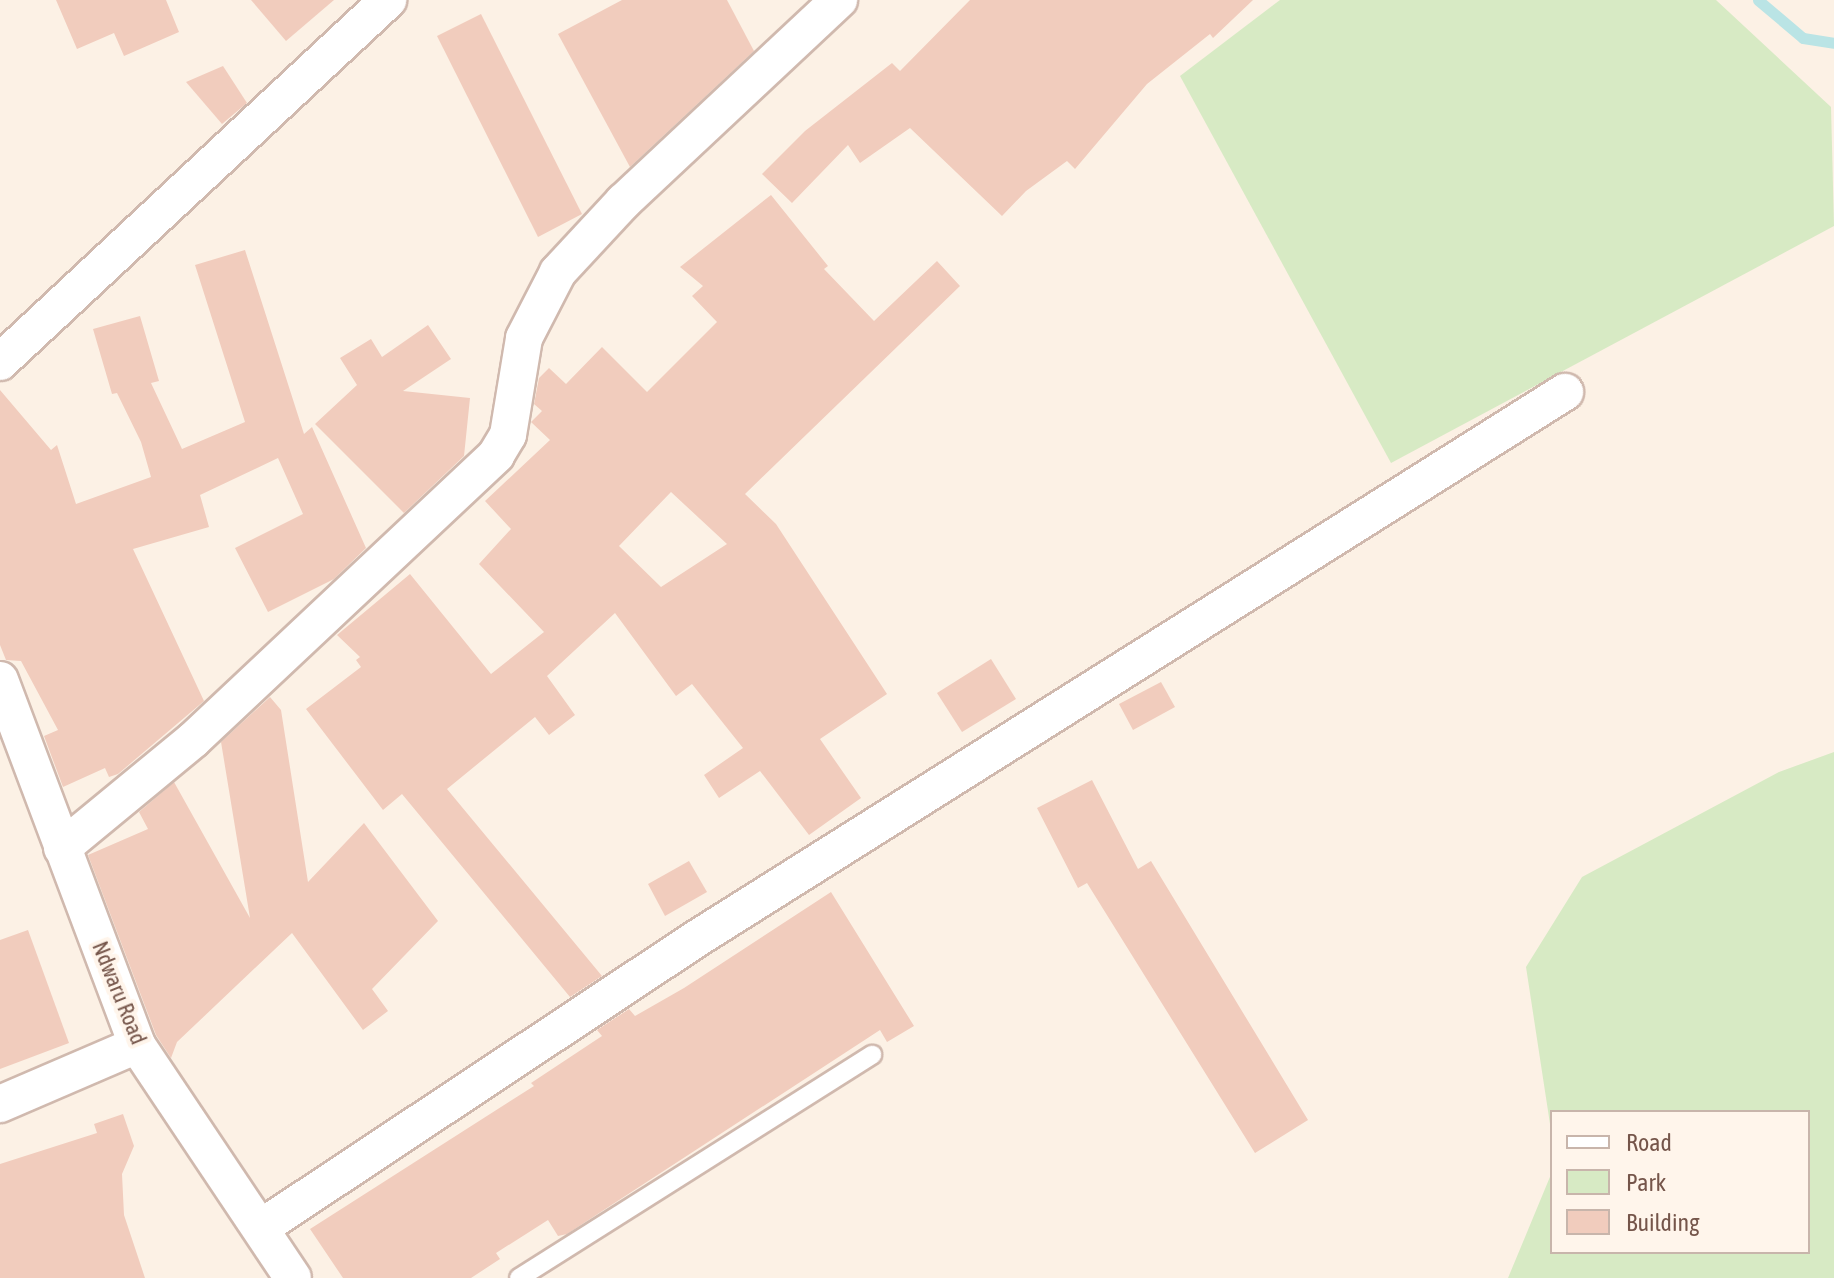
<!DOCTYPE html>
<style>
body{margin:0}
#map{position:relative;width:1834px;height:1278px;overflow:hidden;background:#fcf1e5;font-family:"Asap Condensed",sans-serif}
div>[style]{position:absolute}
.green>*{inset:0;background:#d7eac4}
.stream>*{height:11px;margin:-5.5px;padding:0 5.5px;transform-origin:5.5px;border-radius:5.5px;background:#bae4e5}
.building>*{inset:0;background:#f1ccbd}
.roads{filter:drop-shadow(2px 0 #d0b9ae) drop-shadow(-2px 0 #d0b9ae) drop-shadow(0 2px #d0b9ae) drop-shadow(0 -2px #d0b9ae)}
.lane>*{height:18px;margin:-9px;padding:0 9px;transform-origin:9px;border-radius:9px;background:#fff}
.street>*{height:36px;margin:-18px;padding:0 18px;transform-origin:18px;border-radius:18px;background:#fff}
span{translate:-50% -50%;white-space:nowrap;text-align:center;line-height:1.15;-webkit-text-stroke:8px #fff5eb;paint-order:stroke}
.street-label{font-size:22px;color:#75554a}
.legend{position:absolute;left:1550px;top:1110px;width:260px;height:144px;box-sizing:border-box;background:#fff5eb;border:2px solid #c8b5ab;margin:0;padding:10px 14px;list-style:none;font-size:24px;color:#75554a}
.legend li{display:flex;align-items:center;gap:16px;height:40px}
.legend b{width:40px;border:2px solid #c8b5ab}
</style>
<div id="map">
<div class="green">
<div style="clip-path:polygon(1280px 0,1716px 0,1831px 107px,1834px 226px,1391px 463px,1180px 76px)"></div>
<div style="clip-path:polygon(1834px 752px,1834px 1278px,1508px 1278px,1552px 1172px,1552px 1252px,1808px 1252px,1808px 1112px,1552px 1112px,1552px 1137px,1526px 967px,1582px 877px,1779px 772px)"></div>
</div>
<div class="stream">
<div style="left:1758px;top:0;width:59px;rotate:40.2deg"></div>
<div style="left:1803px;top:38px;width:31px;rotate:9deg"></div>
</div>
<div class="building">
<div style="clip-path:polygon(56px 0,166px 0,179px 32px,124px 56px,114px 33px,77px 49px)"></div>
<div style="clip-path:polygon(251px 0,334px 0,286px 41px)"></div>
<div style="clip-path:polygon(622px 0,727px 0,754px 51px,630px 167px,558px 34px)"></div>
<div style="clip-path:polygon(970px 0,1253px 0,1213px 38px,1210px 34px,1147px 84px,1075px 169px,1067px 161px,1026px 191px,1002px 216px,910px 128px,860px 163px,848px 145px,792px 203px,762px 174px,805px 131px,892px 63px,900px 71px)"></div>
<div style="clip-path:polygon(481px 14px,582px 214px,538px 237px,437px 36px)"></div>
<div style="clip-path:polygon(223px 66px,247px 103px,222px 124px,186px 82px)"></div>
<div style="clip-path:polygon(evenodd,771px 195px,828px 266px,824px 269px,874px 321px,937px 261px,960px 286px,745px 494px,776px 524px,887px 694px,820px 739px,861px 798px,809px 835px,760px 771px,719px 798px,704px 775px,743px 748px,692px 684px,676px 696px,615px 613px,547px 676px,575px 715px,549px 735px,535px 717px,447px 789px,602px 976px,570px 997px,402px 794px,383px 810px,306px 709px,361px 667px,356px 660px,360px 657px,337px 635px,410px 574px,491px 674px,544px 632px,479px 564px,511px 529px,485px 501px,550px 440px,531px 422px,542px 411px,534px 404px,539px 378px,549px 368px,566px 384px,602px 347px,647px 392px,717px 322px,692px 296px,703px 286px,680px 267px,771px 195px,671px 492px,727px 544px,661px 587px,619px 546px,671px 492px)"></div>
<div style="clip-path:polygon(245px 250px,304px 434px,312px 427px,366px 548px,334px 579px,268px 612px,235px 548px,303px 514px,278px 458px,200px 495px,209px 527px,133px 549px,204px 701px,118px 774px,109px 777px,105px 768px,63px 787px,44px 736px,58px 730px,21px 661px,6px 660px,0 645px,0 390px,51px 450px,57px 445px,76px 504px,151px 477px,141px 442px,117px 393px,112px 394px,93px 329px,140px 316px,159px 381px,151px 383px,182px 449px,245px 422px,195px 265px)"></div>
<div style="clip-path:polygon(428px 325px,451px 359px,403px 391px,470px 398px,464px 456px,404px 513px,315px 424px,357px 385px,340px 358px,371px 339px,382px 357px)"></div>
<div style="clip-path:polygon(991px 659px,1016px 699px,962px 732px,937px 693px)"></div>
<div style="clip-path:polygon(1161px 682px,1175px 707px,1133px 730px,1119px 704px)"></div>
<div style="clip-path:polygon(270px 697px,281px 710px,308px 882px,364px 823px,438px 921px,372px 989px,388px 1011px,363px 1030px,292px 933px,177px 1042px,171px 1058px,156px 1035px,88px 855px,148px 829px,139px 812px,174px 782px,250px 918px,221px 742px)"></div>
<div style="clip-path:polygon(1092px 780px,1138px 869px,1151px 861px,1308px 1120px,1255px 1153px,1087px 883px,1078px 888px,1037px 808px)"></div>
<div style="clip-path:polygon(689px 861px,707px 892px,665px 916px,648px 884px)"></div>
<div style="clip-path:polygon(831px 892px,914px 1026px,887px 1042px,880px 1030px,567px 1234px,558px 1236px,548px 1220px,496px 1253px,500px 1259px,471px 1278px,343px 1278px,310px 1229px,534px 1086px,531px 1083px,602px 1036px,597px 1030px,629px 1009px,635px 1016px,684px 988px)"></div>
<div style="clip-path:polygon(28px 930px,69px 1043px,0 1069px,0 940px)"></div>
<div style="clip-path:polygon(123px 1114px,134px 1146px,122px 1174px,124px 1215px,145px 1278px,0 1278px,0 1164px,97px 1133px,94px 1124px)"></div>
</div>
<div class="roads">
<div class="lane">
<div style="left:519px;top:1278px;width:418px;rotate:-32.3deg"></div>
</div>
<div class="street">
<div style="left:0;top:362px;width:531px;rotate:-43.01deg"></div>
<div style="left:0;top:680px;width:390px;rotate:69.4deg"></div>
<div style="left:137px;top:1045px;width:280px;rotate:56.2deg"></div>
<div style="left:62px;top:848px;width:170px;rotate:-39.5deg"></div>
<div style="left:193px;top:740px;width:416px;rotate:-43.2deg"></div>
<div style="left:496px;top:455px;width:23px;rotate:-59deg"></div>
<div style="left:508px;top:435px;width:98px;rotate:-80.6deg"></div>
<div style="left:524px;top:338px;width:74px;rotate:-62.7deg"></div>
<div style="left:558px;top:272px;width:96px;rotate:-47.1deg"></div>
<div style="left:623px;top:202px;width:296px;rotate:-43.1deg"></div>
<div style="left:0;top:1104px;width:149px;rotate:-23.3deg"></div>
<div style="left:262px;top:1227px;width:521px;rotate:-33.57deg"></div>
<div style="left:696px;top:939px;width:1027px;rotate:-32.19deg"></div>
</div>
</div>
<div class="street-label">
<span style="left:119px;top:993px;rotate:68deg">Ndwaru Road</span>
</div>
<ul class="legend">
<li><b style="height:10px;background:#fff"></b>Road</li>
<li><b style="height:22px;background:#d7eac4"></b>Park</li>
<li><b style="height:22px;background:#f1ccbd"></b>Building</li>
</ul>
</div>
